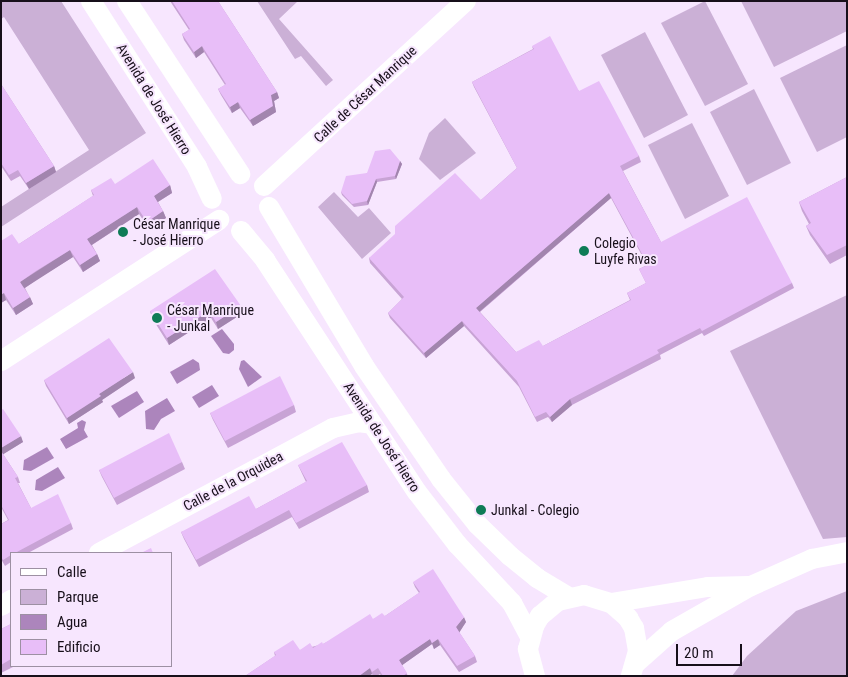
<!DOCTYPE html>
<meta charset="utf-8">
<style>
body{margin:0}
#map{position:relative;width:848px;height:677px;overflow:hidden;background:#f7e6fe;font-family:"Roboto Condensed",sans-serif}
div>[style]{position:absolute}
.green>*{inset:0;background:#cbb0d6}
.water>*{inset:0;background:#ac85bc}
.minor>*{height:20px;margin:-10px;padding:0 10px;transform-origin:10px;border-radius:10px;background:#fff}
.wall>*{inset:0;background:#c8a3d5}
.shaded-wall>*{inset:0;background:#a285ae}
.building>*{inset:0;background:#e8bef8}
.dots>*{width:14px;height:14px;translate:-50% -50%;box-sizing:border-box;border:2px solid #f7e6fe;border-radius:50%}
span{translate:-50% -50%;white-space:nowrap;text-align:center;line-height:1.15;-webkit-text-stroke:4px #f7e6fe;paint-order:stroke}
.street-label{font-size:14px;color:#170f1a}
.poi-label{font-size:14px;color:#170f1a}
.left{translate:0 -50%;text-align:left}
.frame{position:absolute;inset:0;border:2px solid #170f1a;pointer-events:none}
.legend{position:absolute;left:10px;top:552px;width:162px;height:115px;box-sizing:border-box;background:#f7e6fe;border:1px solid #9d90a3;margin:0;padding:6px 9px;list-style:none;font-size:15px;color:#170f1a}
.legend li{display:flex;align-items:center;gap:10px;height:25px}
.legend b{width:25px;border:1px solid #9d90a3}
.scale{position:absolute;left:676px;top:644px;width:66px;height:22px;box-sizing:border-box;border:2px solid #170f1a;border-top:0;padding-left:6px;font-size:15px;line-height:18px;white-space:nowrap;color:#170f1a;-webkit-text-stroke:4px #f7e6fe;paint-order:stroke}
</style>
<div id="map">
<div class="green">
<div style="clip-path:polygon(1px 1px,61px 1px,146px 133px,1px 227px,1px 207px,89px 150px,4px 17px,1px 19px)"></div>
<div style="clip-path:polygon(257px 1px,298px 1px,279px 19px,333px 80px,326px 86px,301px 56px,295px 59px)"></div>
<div style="clip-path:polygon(705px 1px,748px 84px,705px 106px,661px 23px)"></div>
<div style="clip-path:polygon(741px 1px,847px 1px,847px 31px,774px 67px)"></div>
<div style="clip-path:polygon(645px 32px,688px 115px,644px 138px,601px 55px)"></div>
<div style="clip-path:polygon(847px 45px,847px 137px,817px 152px,780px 78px)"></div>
<div style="clip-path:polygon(754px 89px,791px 163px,747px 185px,710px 112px)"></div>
<div style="clip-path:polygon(445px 118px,476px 153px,440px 180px,419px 159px,429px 133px)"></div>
<div style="clip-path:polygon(692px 123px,729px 196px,685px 219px,648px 145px)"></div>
<div style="clip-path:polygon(334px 192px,358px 217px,369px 208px,391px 233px,362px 259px,318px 207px)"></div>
<div style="clip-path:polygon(847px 295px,847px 537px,823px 539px,730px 351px)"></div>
<div style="clip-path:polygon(847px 591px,847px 676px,732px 676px,747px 656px,796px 611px)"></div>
</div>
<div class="water">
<div style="clip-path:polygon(222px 329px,234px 344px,234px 350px,229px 354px,223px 353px,211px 336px)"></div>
<div style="clip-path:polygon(193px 359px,199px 363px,200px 370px,177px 384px,170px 372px)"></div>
<div style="clip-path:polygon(244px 360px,262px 377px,248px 387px,239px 369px,241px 361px)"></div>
<div style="clip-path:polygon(212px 385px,219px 396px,199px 408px,192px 397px)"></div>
<div style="clip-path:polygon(137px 391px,144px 402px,119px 418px,111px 406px)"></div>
<div style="clip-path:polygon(167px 398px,175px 411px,161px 419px,154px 430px,146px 429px,145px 411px)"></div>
<div style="clip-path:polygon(82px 420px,86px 422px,84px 430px,88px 437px,66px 449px,60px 439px,78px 428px,77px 423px)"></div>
<div style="clip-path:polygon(47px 447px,54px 458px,31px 471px,23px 470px,24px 460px)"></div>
<div style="clip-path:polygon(58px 467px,65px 478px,42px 491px,35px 490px,36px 480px)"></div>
</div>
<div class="minor">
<div style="left:91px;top:1px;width:197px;rotate:57.4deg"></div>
<div style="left:197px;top:167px;width:35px;rotate:65deg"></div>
<div style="left:127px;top:1px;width:207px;rotate:56.8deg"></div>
<div style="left:264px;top:186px;width:274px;rotate:-42.5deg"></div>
<div style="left:269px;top:207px;width:185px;rotate:59.1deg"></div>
<div style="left:364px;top:366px;width:137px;rotate:55.7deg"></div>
<div style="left:441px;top:479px;width:58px;rotate:51.3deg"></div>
<div style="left:477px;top:524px;width:46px;rotate:44.1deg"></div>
<div style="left:510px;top:556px;width:35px;rotate:39deg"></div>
<div style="left:537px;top:578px;width:37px;rotate:31deg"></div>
<div style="left:241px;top:231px;width:38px;rotate:50deg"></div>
<div style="left:265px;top:260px;width:277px;rotate:56.8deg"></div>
<div style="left:417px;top:492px;width:66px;rotate:52.4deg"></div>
<div style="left:457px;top:544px;width:81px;rotate:47deg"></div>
<div style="left:512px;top:603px;width:38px;rotate:62deg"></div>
<div style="left:1px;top:361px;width:260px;rotate:-32.9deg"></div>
<div style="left:99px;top:553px;width:265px;rotate:-28.1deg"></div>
<div style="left:333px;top:428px;width:26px;rotate:-13deg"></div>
<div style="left:358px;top:422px;width:14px;rotate:8deg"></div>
<div style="left:611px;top:603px;width:98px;rotate:-9.4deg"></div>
<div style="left:708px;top:587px;width:41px;rotate:-1.4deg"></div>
<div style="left:1px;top:606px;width:12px;rotate:-31deg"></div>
<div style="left:636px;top:663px;width:48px;rotate:-41.6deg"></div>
<div style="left:672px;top:631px;width:91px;rotate:-29.7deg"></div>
<div style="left:751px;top:586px;width:67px;rotate:-23.9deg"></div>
<div style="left:812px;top:559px;width:36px;rotate:-11deg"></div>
<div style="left:535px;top:676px;width:28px;rotate:-105deg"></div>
<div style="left:528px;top:649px;width:24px;rotate:-75deg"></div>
<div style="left:534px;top:626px;width:12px;rotate:-59deg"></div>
<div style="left:540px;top:616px;width:23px;rotate:-40deg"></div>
<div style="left:558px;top:601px;width:27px;rotate:-13deg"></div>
<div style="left:584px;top:595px;width:28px;rotate:17deg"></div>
<div style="left:611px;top:603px;width:23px;rotate:41deg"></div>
<div style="left:628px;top:618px;width:12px;rotate:59deg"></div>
<div style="left:634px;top:628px;width:23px;rotate:80deg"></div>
<div style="left:638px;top:651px;width:26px;rotate:106deg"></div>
</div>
<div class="wall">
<div style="clip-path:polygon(170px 1px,218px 1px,277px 92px,279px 98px,274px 101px,276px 112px,253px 126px,240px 108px,232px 113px,221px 95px,218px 89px,225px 85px,204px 52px,196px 58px,184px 40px,182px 34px,189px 30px)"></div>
<div style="clip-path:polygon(evenodd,532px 46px,579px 91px,639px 156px,641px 162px,623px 171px,661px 242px,792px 283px,794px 288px,704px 336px,702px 333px,660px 355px,661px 359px,572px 405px,552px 422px,548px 417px,537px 422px,519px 387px,464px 326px,426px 358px,390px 318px,388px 313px,402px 299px,370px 263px,369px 258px,481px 200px,517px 168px,474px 87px,472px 82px,533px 49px,532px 46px,611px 198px,647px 265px,639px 269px,646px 283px,627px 293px,630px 300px,543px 346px,516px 352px,480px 312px,611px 198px)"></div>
<div style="clip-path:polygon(1px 84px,54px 166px,56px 172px,29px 189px,20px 176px,11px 181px,1px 166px)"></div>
<div style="clip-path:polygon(400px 161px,402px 164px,396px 179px,377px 182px,368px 205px,354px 207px,342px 195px,341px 192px,367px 173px)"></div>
<div style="clip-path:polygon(847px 177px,847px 255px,830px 264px,810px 235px,806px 226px,809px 224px,802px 211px,799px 202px)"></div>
<div style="clip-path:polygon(115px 184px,170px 185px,172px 193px,158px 202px,163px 211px,166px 218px,149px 229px,139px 214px,92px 245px,97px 254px,100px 261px,83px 272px,73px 257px,39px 278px,25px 288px,33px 304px,16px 315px,6px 300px,1px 303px,19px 244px,93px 196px,91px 190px)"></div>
<div style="clip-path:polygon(150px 311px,243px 313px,218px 329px,211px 318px,169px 345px,152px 318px)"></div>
<div style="clip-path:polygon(135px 378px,102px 400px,103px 402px,69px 424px,46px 386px,44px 380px)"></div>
<div style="clip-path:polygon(294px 405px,296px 412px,228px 448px,213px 420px,210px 413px)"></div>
<div style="clip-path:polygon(1px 410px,23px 442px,3px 454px,18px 477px,20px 483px,18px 483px,31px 508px,71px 523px,73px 529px,28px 553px,11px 553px,11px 562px,5px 566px,1px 559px,1px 524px,8px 520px,1px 507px)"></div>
<div style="clip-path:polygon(182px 462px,185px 469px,117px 505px,102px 477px,99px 470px)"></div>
<div style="clip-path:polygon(298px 465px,367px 485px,369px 492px,299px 529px,292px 517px,199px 567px,184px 539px,181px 532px,256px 509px,306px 482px)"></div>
<div style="clip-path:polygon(413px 582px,466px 622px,459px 632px,475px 656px,477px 662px,459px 672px,440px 645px,434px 649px,432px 644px,402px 665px,408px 676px,381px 676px,380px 674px,377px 676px,373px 676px,372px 674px,369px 676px,245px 676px,275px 656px,274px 652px,300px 650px,323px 644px,373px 619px,385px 616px,419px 593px,415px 587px)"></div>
<div style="clip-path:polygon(11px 624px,11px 666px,15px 666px,1px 673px,1px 629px)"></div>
</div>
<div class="shaded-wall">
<div style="clip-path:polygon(202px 46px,204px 52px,196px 58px,194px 52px)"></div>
<div style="clip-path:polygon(277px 92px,279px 98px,274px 101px,276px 112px,253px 126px,250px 120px,271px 95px)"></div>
<div style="clip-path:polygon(238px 102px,240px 108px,232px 113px,230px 107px)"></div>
<div style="clip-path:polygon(400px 161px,402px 164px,396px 179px,395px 176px)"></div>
<div style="clip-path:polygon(54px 166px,56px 172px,29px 189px,26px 183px)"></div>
<div style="clip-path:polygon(376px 179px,377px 182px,368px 205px,367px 201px)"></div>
<div style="clip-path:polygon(170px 185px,172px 193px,156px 203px,154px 196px)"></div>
<div style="clip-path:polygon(609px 193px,611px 198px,478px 313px,476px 308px)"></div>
<div style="clip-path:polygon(137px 207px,139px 214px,90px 246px,87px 239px)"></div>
<div style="clip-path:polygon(163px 211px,166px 218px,149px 229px,147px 222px)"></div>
<div style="clip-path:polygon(70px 250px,73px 257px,23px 289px,20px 282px)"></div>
<div style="clip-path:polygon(97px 254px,100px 261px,83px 272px,80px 265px)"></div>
<div style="clip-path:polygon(4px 293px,6px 300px,1px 303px,1px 294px)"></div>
<div style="clip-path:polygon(30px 297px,33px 304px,16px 315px,13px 308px)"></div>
<div style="clip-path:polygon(241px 306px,243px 313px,218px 329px,216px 322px)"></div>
<div style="clip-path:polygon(209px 311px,211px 318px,169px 345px,167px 338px)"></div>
<div style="clip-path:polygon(462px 321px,464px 326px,426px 358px,424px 353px)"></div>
<div style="clip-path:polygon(133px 372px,135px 378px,102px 400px,103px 402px,69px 424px,67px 418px,99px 394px)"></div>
<div style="clip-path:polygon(570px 399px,572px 405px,552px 422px,550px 417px)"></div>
<div style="clip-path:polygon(21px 436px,23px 442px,2px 455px,1px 448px)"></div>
<div style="clip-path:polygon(464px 617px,466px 622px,459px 633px,456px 627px)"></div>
<div style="clip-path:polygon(430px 639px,432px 644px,401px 666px,399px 660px)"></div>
<div style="clip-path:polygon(438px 639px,440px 645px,434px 649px,432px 643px)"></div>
<div style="clip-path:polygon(370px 668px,372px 674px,369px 676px,359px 676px)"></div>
</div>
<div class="building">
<div style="clip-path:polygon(172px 1px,218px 1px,277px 92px,271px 95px,273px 106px,250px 120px,238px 102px,230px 107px,218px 89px,226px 84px,202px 46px,194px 52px,182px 34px,190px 29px)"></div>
<div style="clip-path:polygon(evenodd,550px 36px,579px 91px,599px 81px,610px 101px,639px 156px,620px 166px,661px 242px,747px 197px,792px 283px,702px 331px,700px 328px,657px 350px,659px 353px,570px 399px,550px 417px,546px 412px,535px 417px,517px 381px,462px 321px,424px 353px,388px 313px,404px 297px,369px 258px,395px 234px,395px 226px,455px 173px,481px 200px,517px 168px,472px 82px,534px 49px,532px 46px,550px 36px,609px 193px,648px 265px,639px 269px,646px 283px,627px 293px,631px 300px,543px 346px,539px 340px,516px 352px,476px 308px,609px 193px)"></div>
<div style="clip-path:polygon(1px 84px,54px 166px,26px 183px,18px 170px,9px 175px,1px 163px)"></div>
<div style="clip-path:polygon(390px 149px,400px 161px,395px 176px,376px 179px,367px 201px,352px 204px,341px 192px,346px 176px,367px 173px,375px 151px)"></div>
<div style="clip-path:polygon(153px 159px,170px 185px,154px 196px,163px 211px,147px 222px,137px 207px,87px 239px,97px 254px,80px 265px,70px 250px,36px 271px,20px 282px,30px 297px,13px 308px,4px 293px,1px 294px,1px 241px,12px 234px,19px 244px,94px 195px,91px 190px,111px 178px,115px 184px)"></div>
<div style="clip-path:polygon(847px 177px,847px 245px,827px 255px,806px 226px,811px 223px,799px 202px)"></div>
<div style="clip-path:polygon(215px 269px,241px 306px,216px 322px,209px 311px,167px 338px,150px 311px)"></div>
<div style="clip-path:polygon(109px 338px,133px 372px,99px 394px,101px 396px,67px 418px,44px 380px)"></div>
<div style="clip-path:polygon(280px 376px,294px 405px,225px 441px,210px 413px)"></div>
<div style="clip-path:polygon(3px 409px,21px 436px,1px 448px,1px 410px)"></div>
<div style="clip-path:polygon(169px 433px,182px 462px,114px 498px,99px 470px)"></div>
<div style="clip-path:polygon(342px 442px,367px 485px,296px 523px,289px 510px,196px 560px,181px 532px,249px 496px,256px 509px,307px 481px,298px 465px)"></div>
<div style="clip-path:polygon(1px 451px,18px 477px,15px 478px,31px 508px,58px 494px,71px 523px,15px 553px,11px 553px,11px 555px,3px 560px,1px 557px,1px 524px,9px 520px,1px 505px)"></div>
<div style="clip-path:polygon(151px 548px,153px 553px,141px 553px)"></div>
<div style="clip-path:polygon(433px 569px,464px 617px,456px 627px,475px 656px,457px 666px,438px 639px,432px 643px,430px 639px,399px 660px,407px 673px,403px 676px,383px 676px,378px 668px,372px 672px,370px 668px,359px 676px,245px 676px,276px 655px,274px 652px,293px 640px,300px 650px,310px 643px,313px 648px,322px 642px,323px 644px,370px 614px,373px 619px,382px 613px,385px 616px,420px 592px,413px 582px)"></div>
<div style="clip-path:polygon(11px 624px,11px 659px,1px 665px,1px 629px)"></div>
</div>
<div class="dots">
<div style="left:123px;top:232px;background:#0e7b56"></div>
<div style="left:584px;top:251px;background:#0e7b56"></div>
<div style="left:157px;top:318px;background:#0e7b56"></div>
<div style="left:481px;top:510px;background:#0e7b56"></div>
</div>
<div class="street-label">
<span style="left:365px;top:94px;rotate:-43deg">Calle de César Manrique</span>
<span style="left:154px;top:99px;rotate:58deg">Avenida de José Hierro</span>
<span style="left:382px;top:437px;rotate:57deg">Avenida de José Hierro</span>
<span style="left:233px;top:481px;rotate:-28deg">Calle de la Orquidea</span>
</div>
<div class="poi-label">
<span class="left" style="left:133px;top:232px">César Manrique<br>- José Hierro</span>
<span class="left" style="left:594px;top:251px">Colegio<br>Luyfe Rivas</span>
<span class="left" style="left:167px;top:318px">César Manrique<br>- Junkal</span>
<span class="left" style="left:491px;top:510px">Junkal - Colegio</span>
</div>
<div class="frame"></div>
<ul class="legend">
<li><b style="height:6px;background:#fff"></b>Calle</li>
<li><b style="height:14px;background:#cbb0d6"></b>Parque</li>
<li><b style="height:14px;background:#ac85bc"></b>Agua</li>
<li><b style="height:14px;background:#e8bef8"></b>Edificio</li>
</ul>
<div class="scale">20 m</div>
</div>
